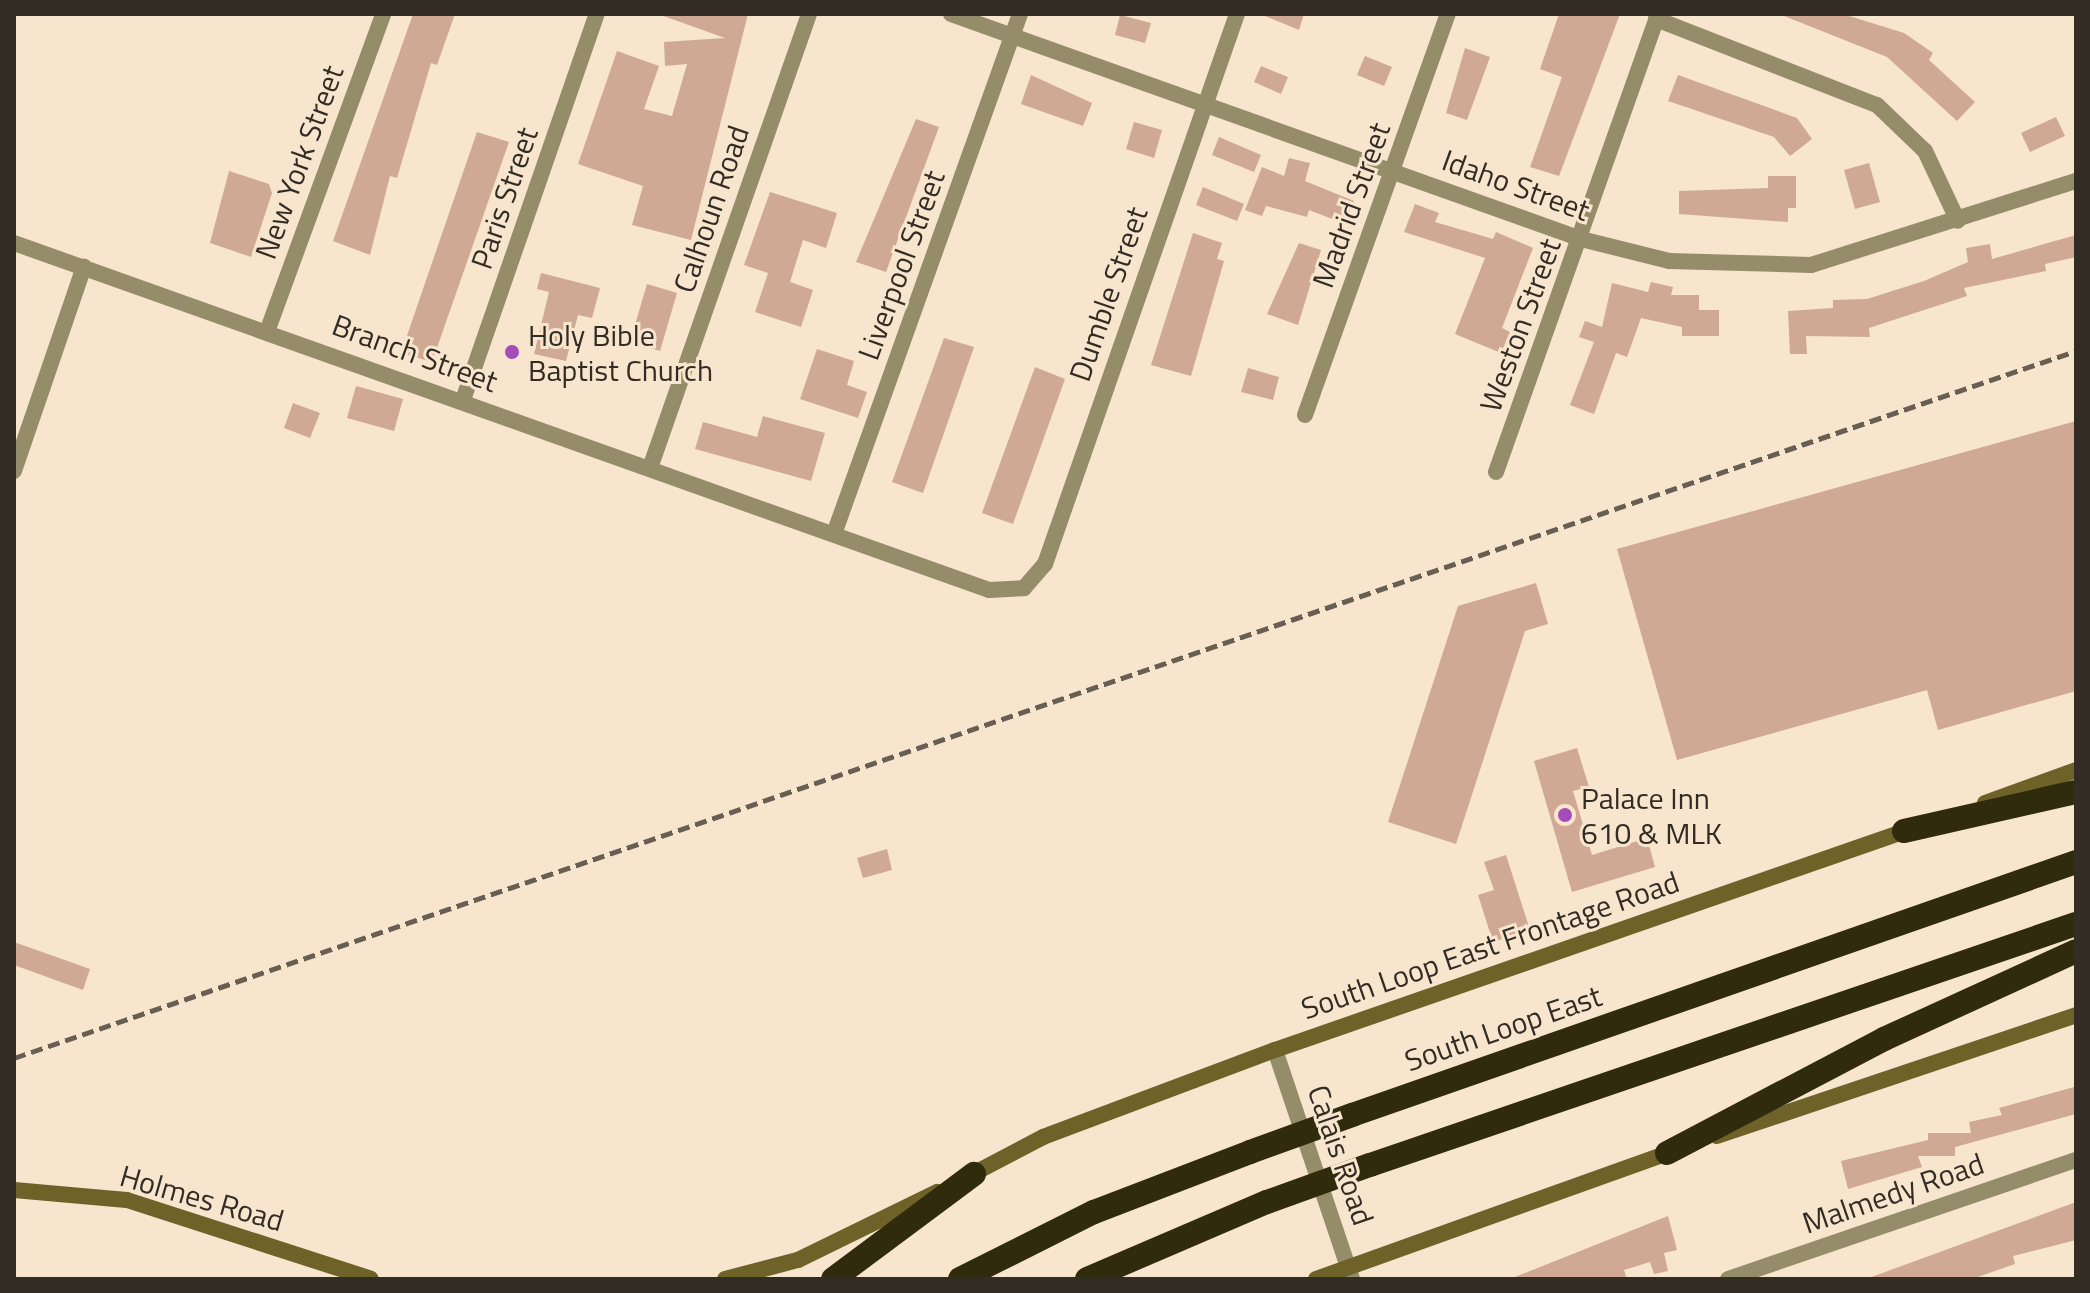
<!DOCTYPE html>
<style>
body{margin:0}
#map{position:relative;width:2090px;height:1293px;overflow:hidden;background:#f7e5ce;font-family:"Titillium Web",sans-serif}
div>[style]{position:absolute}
.building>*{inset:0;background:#cfa993}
.street>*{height:16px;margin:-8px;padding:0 8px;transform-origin:8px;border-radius:8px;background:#958d69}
.secondary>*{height:16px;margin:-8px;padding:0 8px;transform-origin:8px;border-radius:8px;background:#6e6229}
.highway>*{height:24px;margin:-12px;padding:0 12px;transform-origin:12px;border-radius:12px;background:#312b0e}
.rail>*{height:5px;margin-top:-2.5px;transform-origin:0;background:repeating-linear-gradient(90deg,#685e52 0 12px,transparent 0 18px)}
.highway-bridge>*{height:24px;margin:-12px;padding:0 12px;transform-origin:12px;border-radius:12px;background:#312b0e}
.dots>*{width:22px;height:22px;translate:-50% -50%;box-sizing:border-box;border:4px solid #f7e5ce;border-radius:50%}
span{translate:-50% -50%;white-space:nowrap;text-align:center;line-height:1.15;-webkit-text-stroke:6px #f7e5ce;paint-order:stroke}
.street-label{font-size:30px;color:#332c24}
.poi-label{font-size:30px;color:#332c24}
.left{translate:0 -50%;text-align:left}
.frame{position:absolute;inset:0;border:16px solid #332c24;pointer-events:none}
</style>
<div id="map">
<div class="building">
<div style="clip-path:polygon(413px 14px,455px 14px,437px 65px,431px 63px,397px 178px,390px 176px,370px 255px,333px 241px)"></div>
<div style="clip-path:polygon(658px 14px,748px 14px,691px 240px,632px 225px,643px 186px,578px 164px,617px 51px,659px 66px,644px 109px,672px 116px,687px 64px,665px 66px,664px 42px,725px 38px)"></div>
<div style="clip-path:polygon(1260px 14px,1304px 14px,1299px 30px)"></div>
<div style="clip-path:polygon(1559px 14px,1620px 14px,1559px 176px,1530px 167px,1562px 77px,1540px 69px)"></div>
<div style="clip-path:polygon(1779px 14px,1843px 14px,1904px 33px,1933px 53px,1929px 60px,1975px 102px,1957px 121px,1887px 57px)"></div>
<div style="clip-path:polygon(1120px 15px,1151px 23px,1145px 43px,1115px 35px)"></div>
<div style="clip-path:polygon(1465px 48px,1490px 57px,1467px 120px,1446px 113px)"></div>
<div style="clip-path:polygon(1365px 56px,1392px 67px,1384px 86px,1357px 75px)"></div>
<div style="clip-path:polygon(1261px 66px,1288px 77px,1281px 94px,1254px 82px)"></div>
<div style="clip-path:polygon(1031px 75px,1092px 103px,1083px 126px,1021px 104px)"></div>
<div style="clip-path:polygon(1678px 75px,1797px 118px,1812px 139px,1790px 156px,1774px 137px,1668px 101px)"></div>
<div style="clip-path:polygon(2056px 117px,2065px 136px,2030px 152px,2021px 133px)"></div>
<div style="clip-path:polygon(916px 119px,939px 127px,886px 272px,856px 262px)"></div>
<div style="clip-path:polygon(1134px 122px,1162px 130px,1154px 158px,1126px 149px)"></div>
<div style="clip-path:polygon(477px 132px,509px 142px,432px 362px,401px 353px)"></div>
<div style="clip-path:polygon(1219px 137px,1261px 155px,1254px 172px,1212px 155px)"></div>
<div style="clip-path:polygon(1289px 158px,1310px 163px,1305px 181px,1354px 201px,1345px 224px,1309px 210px,1307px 217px,1266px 206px,1262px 216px,1245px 210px,1262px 167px,1284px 176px)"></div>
<div style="clip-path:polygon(1869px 163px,1880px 202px,1855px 209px,1844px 170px)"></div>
<div style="clip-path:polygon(229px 171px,269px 184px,272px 193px,251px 257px,210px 243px)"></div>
<div style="clip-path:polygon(1768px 176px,1796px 176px,1796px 208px,1788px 208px,1788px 222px,1679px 214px,1679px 191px,1768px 188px)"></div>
<div style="clip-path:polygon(1203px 187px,1244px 204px,1237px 221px,1196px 205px)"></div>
<div style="clip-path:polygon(770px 192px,837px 213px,826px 248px,803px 240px,790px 282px,813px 290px,801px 327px,755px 312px,768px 273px,744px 265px)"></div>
<div style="clip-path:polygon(1415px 204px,1439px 213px,1435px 222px,1493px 239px,1496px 232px,1533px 248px,1502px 328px,1510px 332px,1501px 353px,1455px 334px,1485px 258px,1404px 232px)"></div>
<div style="clip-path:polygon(1193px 233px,1222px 243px,1217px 259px,1224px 261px,1191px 376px,1151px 365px)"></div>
<div style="clip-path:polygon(2076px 235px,2076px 257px,2045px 264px,2046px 271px,1964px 288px,1967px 296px,1869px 328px,1870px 337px,1806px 336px,1807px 354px,1790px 354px,1788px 311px,1833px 308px,1833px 300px,1867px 299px,1924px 281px,1968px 262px,1966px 248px,1990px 244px,1992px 259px)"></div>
<div style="clip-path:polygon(1299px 243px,1321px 250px,1298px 325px,1267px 314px)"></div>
<div style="clip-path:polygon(541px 273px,600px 288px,592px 318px,578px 315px,566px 361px,534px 354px,549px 292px,537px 289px)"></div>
<div style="clip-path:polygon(1651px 282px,1673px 287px,1671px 295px,1699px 295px,1699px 310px,1719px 310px,1719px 336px,1682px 336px,1682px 327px,1641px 318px,1627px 357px,1616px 353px,1594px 414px,1570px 405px,1594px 342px,1579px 337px,1585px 321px,1602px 327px,1612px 283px,1648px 292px)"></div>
<div style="clip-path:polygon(647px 284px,677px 293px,660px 351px,630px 342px)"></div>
<div style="clip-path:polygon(944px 338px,974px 347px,923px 493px,892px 482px)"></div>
<div style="clip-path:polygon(817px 349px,854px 361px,847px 385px,867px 392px,858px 418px,800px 399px)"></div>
<div style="clip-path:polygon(1035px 367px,1065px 379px,1013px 524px,982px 513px)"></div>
<div style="clip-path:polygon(1248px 368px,1279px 377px,1273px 400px,1241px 392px)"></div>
<div style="clip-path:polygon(356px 386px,403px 399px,394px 431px,347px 418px)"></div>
<div style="clip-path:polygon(293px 403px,320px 413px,310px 438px,284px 428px)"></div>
<div style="clip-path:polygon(763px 416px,825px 433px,811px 481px,695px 449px,703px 422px,757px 437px)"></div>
<div style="clip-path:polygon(2076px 421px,2076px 691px,1938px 730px,1927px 690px,1677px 760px,1617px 549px)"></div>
<div style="clip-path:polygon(1536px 583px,1548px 624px,1525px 631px,1456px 844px,1388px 822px,1458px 606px)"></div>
<div style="clip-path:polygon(1577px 748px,1589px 787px,1573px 791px,1592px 855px,1647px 838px,1655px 867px,1572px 892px,1534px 761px)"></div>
<div style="clip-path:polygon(887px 849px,892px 870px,863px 878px,857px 858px)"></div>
<div style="clip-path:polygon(1506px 855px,1530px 930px,1493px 942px,1478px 895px,1494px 890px,1484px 862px)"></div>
<div style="clip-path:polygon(14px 942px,90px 969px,83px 990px,14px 965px)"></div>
<div style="clip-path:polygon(2074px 1087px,2076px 1114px,1955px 1147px,1955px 1156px,1918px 1156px,1922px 1167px,1848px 1189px,1841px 1161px,1928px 1140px,1928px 1133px,1971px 1133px,1969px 1122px,2002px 1115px,1999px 1108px)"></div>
<div style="clip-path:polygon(2076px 1202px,2076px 1240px,2013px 1256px,2015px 1264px,1972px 1279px,1866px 1279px)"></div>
<div style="clip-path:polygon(1668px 1216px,1677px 1250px,1664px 1253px,1668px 1271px,1654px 1274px,1650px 1262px,1624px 1270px,1627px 1279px,1510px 1279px)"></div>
</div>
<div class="street">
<div style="left:951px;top:14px;width:669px;rotate:19.65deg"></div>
<div style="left:1581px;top:239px;width:91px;rotate:14deg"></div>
<div style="left:1669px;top:261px;width:142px;rotate:1.6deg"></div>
<div style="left:1811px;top:265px;width:278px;rotate:-17.6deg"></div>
<div style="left:1656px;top:19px;width:237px;rotate:21.3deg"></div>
<div style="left:1877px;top:105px;width:66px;rotate:43.8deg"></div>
<div style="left:1925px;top:151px;width:77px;rotate:64.8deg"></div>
<div style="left:14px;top:243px;width:1035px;rotate:19.59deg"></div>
<div style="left:989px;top:590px;width:35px;rotate:-3deg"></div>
<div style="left:1024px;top:588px;width:32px;rotate:-49deg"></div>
<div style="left:1045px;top:564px;width:583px;rotate:-70.76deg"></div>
<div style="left:268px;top:329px;width:335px;rotate:-69.9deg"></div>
<div style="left:463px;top:400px;width:409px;rotate:-70.9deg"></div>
<div style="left:1305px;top:415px;width:426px;rotate:-70.4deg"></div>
<div style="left:650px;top:468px;width:481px;rotate:-70.7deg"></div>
<div style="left:14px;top:471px;width:216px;rotate:-71.1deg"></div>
<div style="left:1496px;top:472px;width:486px;rotate:-70.5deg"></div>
<div style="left:834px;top:534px;width:552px;rotate:-70.32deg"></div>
<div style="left:1275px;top:1050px;width:242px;rotate:71.4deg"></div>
<div style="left:1728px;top:1279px;width:368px;rotate:-18.9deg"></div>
</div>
<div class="secondary">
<div style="left:1985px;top:803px;width:97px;rotate:-19.9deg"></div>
<div style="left:1717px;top:1136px;width:379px;rotate:-18.6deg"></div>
<div style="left:965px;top:1178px;width:88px;rotate:-27.7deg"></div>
<div style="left:1043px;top:1137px;width:248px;rotate:-20.6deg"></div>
<div style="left:1275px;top:1050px;width:676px;rotate:-19.16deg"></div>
<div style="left:14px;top:1190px;width:113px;rotate:5.1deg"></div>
<div style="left:127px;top:1200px;width:256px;rotate:17.9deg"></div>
<div style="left:725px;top:1279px;width:75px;rotate:-14.6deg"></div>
<div style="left:798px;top:1260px;width:155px;rotate:-26.1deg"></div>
<div style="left:1316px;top:1279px;width:382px;rotate:-19.7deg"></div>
</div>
<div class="highway">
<div style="left:1904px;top:831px;width:176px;rotate:-12.8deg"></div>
<div style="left:1352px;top:1115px;width:767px;rotate:-19.26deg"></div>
<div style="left:1667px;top:1153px;width:245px;rotate:-27.7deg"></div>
<div style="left:1884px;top:1039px;width:211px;rotate:-24.6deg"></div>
<div style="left:1370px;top:1165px;width:746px;rotate:-18.85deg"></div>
<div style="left:833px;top:1279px;width:176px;rotate:-36.7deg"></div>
<div style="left:960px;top:1279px;width:150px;rotate:-26.6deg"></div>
<div style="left:1094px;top:1212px;width:167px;rotate:-21deg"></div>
<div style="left:1087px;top:1279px;width:196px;rotate:-23.2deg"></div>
</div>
<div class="rail">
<div style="left:14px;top:1058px;width:2180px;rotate:-18.93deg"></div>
</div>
<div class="highway-bridge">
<div style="left:1250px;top:1152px;width:109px;rotate:-19.9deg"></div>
<div style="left:1267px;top:1202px;width:109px;rotate:-19.8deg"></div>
</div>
<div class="dots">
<div style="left:512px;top:352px;background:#a44dba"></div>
<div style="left:1565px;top:815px;background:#a44dba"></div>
</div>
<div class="street-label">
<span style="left:299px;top:162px;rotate:-70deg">New York Street</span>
<span style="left:1516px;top:185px;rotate:20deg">Idaho Street</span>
<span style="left:504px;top:198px;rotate:-71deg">Paris Street</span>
<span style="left:1351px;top:205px;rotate:-70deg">Madrid Street</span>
<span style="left:711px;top:209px;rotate:-71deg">Calhoun Road</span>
<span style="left:901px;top:265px;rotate:-70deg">Liverpool Street</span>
<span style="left:1108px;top:294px;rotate:-71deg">Dumble Street</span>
<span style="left:1520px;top:325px;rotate:-70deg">Weston Street</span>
<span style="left:415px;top:353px;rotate:20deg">Branch Street</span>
<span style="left:1490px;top:945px;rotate:-19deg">South Loop East Frontage Road</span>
<span style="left:1503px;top:1028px;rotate:-19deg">South Loop East</span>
<span style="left:1341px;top:1155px;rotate:71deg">Calais Road</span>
<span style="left:1893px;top:1193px;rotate:-19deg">Malmedy Road</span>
<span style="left:202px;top:1198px;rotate:16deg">Holmes Road</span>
</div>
<div class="poi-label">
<span class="left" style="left:528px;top:352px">Holy Bible<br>Baptist Church</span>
<span class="left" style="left:1581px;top:815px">Palace Inn<br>610 &amp; MLK</span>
</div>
<div class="frame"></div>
</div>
